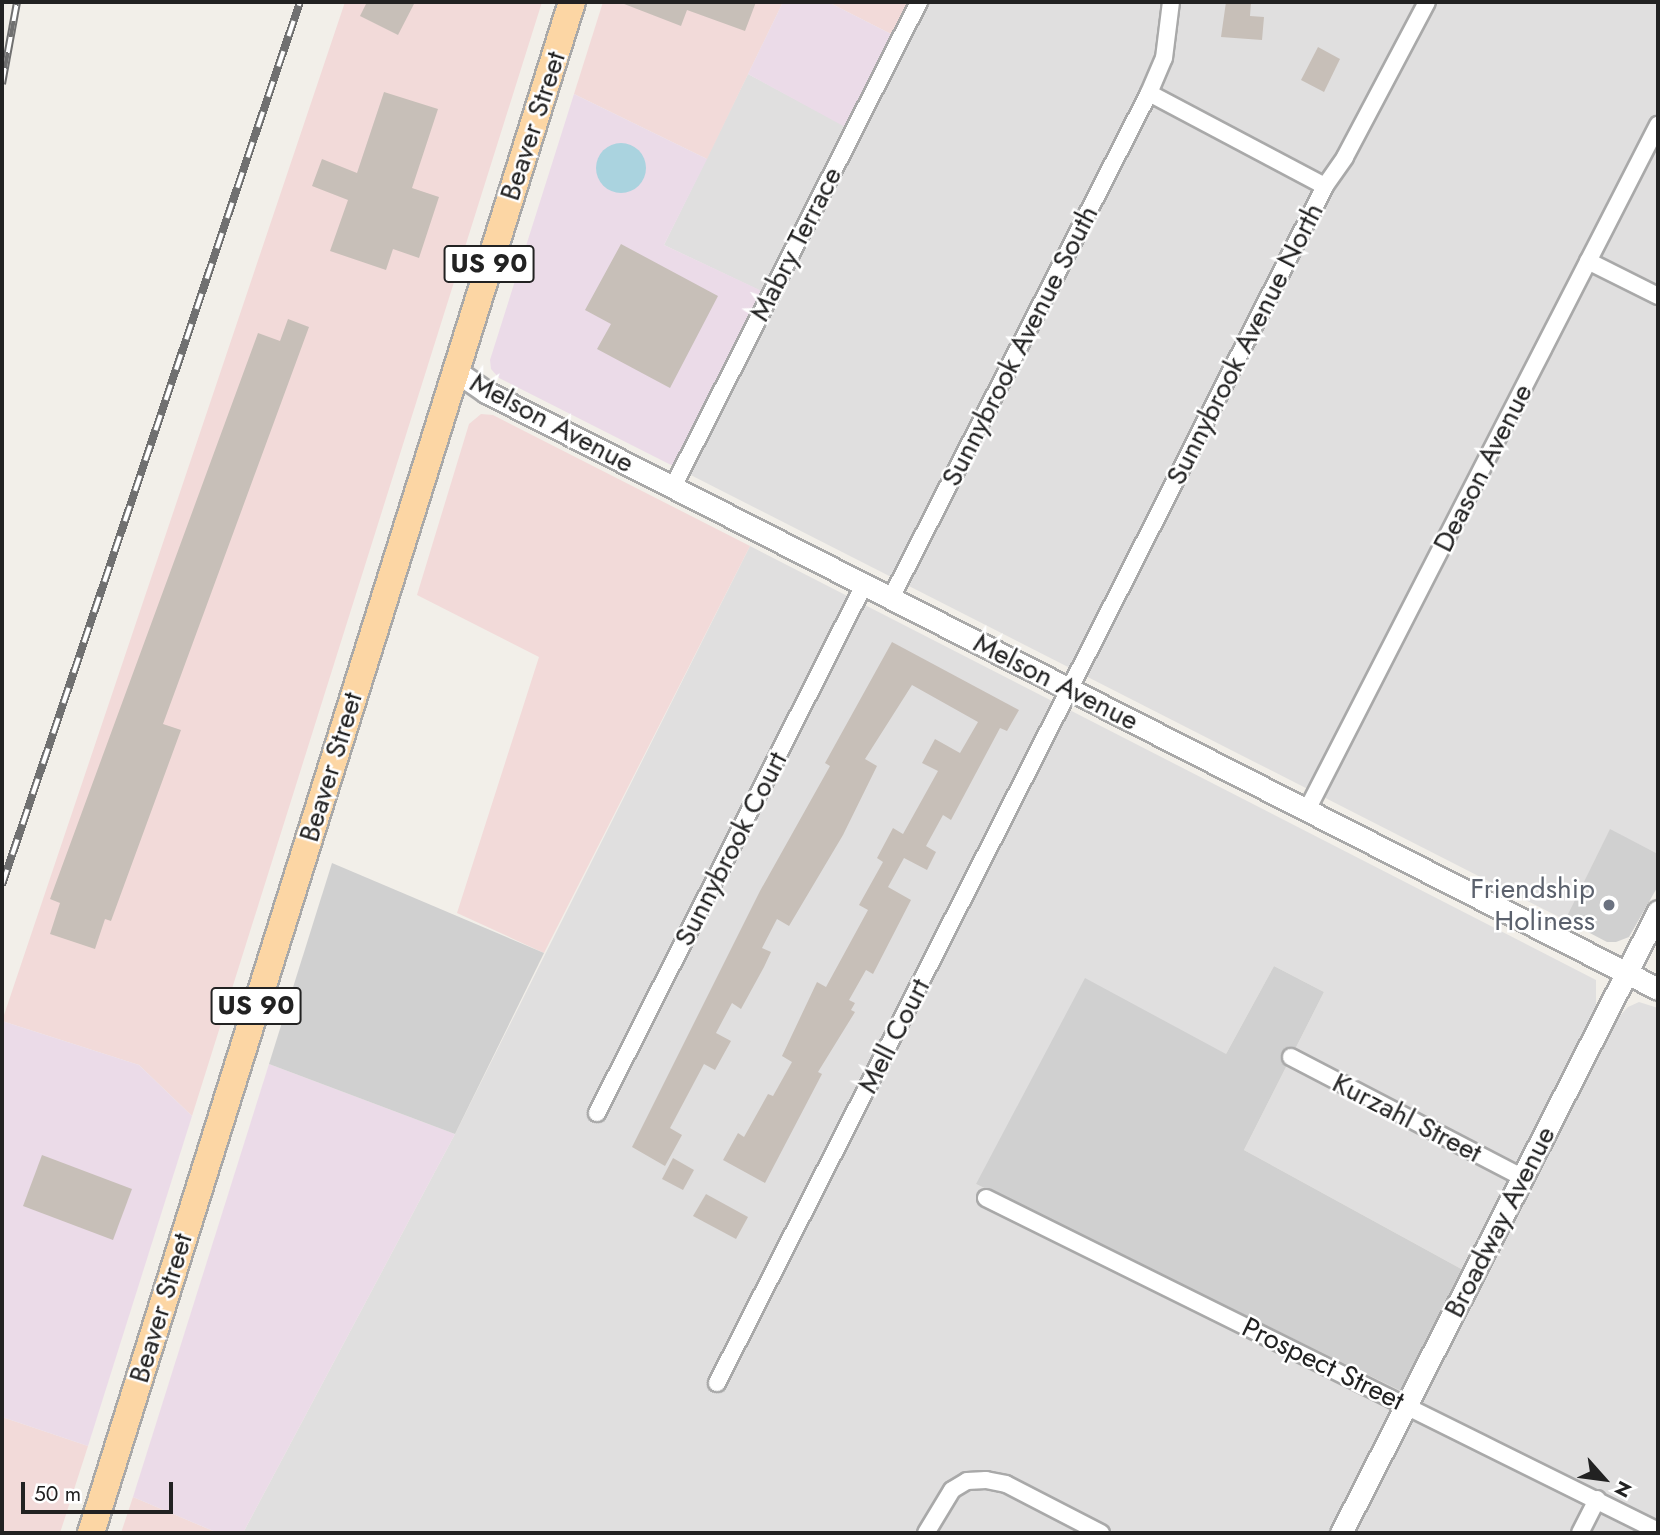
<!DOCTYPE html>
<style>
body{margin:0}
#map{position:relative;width:1660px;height:1535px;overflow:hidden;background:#f2efe9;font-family:Jost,sans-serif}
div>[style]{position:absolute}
.residential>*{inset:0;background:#e0dfdf}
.commercial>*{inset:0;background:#f2dad9}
.industrial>*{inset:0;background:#ebdbe8}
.religious>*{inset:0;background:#d0d0d0}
.water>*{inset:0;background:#aad3df}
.round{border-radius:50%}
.building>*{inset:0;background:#c7bfb8}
.roads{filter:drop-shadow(2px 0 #a9a9a9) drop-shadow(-2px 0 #a9a9a9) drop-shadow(0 2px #a9a9a9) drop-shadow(0 -2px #a9a9a9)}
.minor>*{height:16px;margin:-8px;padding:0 8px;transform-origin:8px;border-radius:8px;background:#fff}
.tertiary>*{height:21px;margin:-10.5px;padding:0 10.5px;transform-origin:10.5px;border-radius:10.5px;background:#fff}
.primary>*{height:26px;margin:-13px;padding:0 13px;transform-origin:13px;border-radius:13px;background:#fcd6a4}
.rail>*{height:8px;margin-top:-4px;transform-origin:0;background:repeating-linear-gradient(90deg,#fff 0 16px,#707070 0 32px);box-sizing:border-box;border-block:2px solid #707070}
.dots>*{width:19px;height:19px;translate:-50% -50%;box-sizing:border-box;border:4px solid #fff;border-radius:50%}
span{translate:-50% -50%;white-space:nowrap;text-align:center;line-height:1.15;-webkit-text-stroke:5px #fff;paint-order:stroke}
.shield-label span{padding:2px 5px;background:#fff;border:2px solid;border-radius:5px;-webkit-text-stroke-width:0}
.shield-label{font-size:26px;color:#222;font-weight:700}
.street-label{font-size:28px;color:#222}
.worship-label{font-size:28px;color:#5b616d}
.right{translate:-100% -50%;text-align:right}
.frame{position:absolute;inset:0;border:4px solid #222;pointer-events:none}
.north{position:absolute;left:1569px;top:1444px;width:70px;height:70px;-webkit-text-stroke:5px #fff;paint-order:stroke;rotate:118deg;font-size:19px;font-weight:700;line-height:28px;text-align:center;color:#222}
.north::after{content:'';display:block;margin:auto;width:24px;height:32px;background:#222;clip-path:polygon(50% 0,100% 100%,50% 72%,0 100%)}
.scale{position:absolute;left:21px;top:1482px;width:152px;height:32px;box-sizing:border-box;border:4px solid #222;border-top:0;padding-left:9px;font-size:21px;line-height:24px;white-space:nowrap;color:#222;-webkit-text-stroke:5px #fff;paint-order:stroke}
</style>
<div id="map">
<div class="residential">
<div style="clip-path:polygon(906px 2px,1658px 2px,1658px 854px,1610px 830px,1565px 920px,673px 466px,763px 292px,664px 245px,748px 74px,847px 127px)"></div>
<div style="clip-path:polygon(750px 546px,1596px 980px,1596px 1011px,1465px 1271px,1244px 1150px,1324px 992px,1274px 966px,1226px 1054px,976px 1184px,1403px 1392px,1328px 1533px,243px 1533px,455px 1134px)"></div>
<div style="clip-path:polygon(1639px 1002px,1658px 1008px,1658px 1533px,1349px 1533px,1613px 1023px,1628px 1007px)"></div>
</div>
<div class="commercial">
<div style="clip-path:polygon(345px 2px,542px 2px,192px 1116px,139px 1065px,2px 1021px)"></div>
<div style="clip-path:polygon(603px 2px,783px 2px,707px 159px,574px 94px)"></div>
<div style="clip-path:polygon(828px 2px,906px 2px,907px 5px,893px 35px)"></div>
<div style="clip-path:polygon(481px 414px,493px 415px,750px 546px,544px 953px,457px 913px,539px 657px,417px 595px,469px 424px)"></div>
<div style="clip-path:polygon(2px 1417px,88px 1446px,60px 1533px,2px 1533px)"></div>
<div style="clip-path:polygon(133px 1497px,218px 1533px,121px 1533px)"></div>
</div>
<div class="industrial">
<div style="clip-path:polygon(783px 2px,828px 2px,893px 35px,847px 128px,748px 74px)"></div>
<div style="clip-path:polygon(574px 94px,707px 159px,664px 245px,764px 292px,673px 466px,499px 378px,491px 369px,490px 360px)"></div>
<div style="clip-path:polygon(2px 1021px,139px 1065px,192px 1116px,88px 1446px,2px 1417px)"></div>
<div style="clip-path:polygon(269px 1064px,455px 1134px,243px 1533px,218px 1533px,133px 1497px)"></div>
</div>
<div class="religious">
<div style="clip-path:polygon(1610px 829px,1658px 854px,1658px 886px,1629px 937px,1616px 942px,1607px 942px,1565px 920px)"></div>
<div style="clip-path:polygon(332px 863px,544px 953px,455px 1134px,269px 1064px)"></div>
<div style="clip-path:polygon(1274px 966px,1324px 992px,1244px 1150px,1465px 1271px,1403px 1392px,976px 1184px,1085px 978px,1226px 1054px)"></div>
</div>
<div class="water">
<div class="round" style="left:596px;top:143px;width:50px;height:50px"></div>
</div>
<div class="building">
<div style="clip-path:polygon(367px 2px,415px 2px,398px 35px,360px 16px)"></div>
<div style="clip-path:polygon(619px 2px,756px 2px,745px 31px,687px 10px,681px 26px)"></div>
<div style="clip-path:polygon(1226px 2px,1251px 2px,1250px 16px,1264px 17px,1262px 40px,1221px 37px)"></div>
<div style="clip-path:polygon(1318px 47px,1340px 59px,1324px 92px,1301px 80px)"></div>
<div style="clip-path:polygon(384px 92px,438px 109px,412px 188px,439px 197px,419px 258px,393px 249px,386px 270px,330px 251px,348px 200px,312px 186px,322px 159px,357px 173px)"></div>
<div style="clip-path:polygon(621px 244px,718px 296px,670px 388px,597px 349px,611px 324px,585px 310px)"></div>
<div style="clip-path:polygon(288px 319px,309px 327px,163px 724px,181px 730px,111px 921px,105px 919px,95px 949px,50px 934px,60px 903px,50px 899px,258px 333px,280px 341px)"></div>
<div style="clip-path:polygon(892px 642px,1019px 710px,1007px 731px,1000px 728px,951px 820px,943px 815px,926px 846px,936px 852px,927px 870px,904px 858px,888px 887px,911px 900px,873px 974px,866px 970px,849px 1000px,855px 1003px,851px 1010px,855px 1012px,818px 1072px,822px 1074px,765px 1183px,723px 1160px,738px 1133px,744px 1137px,768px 1094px,773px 1096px,792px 1062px,782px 1056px,817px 982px,826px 987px,868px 910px,859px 905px,883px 862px,877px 858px,893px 828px,903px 834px,938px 771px,922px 763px,935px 739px,960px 753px,978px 722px,912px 685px,865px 759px,877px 766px,843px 835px,789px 926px,777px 919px,762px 948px,771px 952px,764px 967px,741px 1009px,732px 1003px,716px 1033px,731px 1041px,715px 1070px,704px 1064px,670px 1128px,682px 1135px,665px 1166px,632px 1147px,760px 891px,830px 766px,825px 763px)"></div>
<div style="clip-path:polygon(42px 1155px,132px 1189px,113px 1240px,23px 1206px)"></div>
<div style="clip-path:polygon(673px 1158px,694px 1170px,683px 1190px,662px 1179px)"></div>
<div style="clip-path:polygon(706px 1194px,748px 1217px,736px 1239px,693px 1216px)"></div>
</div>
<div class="roads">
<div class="minor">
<div style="left:1149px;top:93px;width:199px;rotate:27.9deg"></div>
<div style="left:1588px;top:261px;width:78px;rotate:26.6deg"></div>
<div style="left:673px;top:487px;width:544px;rotate:-63.11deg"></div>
<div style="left:891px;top:598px;width:567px;rotate:-62.94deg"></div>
<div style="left:1149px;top:93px;width:38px;rotate:-67deg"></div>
<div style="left:1164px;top:58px;width:56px;rotate:-82.9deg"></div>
<div style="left:1307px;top:810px;width:770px;rotate:-62.87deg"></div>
<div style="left:1291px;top:1057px;width:262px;rotate:27.5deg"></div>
<div style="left:597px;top:1113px;width:592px;rotate:-63.18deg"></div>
<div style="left:986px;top:1198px;width:750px;rotate:26.36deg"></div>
<div style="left:717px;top:1383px;width:1343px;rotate:-63.07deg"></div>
<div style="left:1325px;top:186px;width:35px;rotate:-55deg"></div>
<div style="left:1345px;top:157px;width:175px;rotate:-62.1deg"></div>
<div style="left:926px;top:1533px;width:50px;rotate:-58.8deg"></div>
<div style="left:952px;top:1490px;width:17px;rotate:-31deg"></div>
<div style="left:967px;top:1481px;width:19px;rotate:-3deg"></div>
<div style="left:986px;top:1480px;width:20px;rotate:11deg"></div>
<div style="left:1006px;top:1484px;width:107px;rotate:27.3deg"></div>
<div style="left:1580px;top:1533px;width:38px;rotate:-63deg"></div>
</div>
<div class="tertiary">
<div style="left:456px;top:371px;width:37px;rotate:35deg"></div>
<div style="left:486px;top:392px;width:1315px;rotate:26.99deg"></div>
<div style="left:1341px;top:1533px;width:698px;rotate:-62.99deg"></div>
</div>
<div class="primary">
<div style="left:91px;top:1533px;width:1605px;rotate:-72.56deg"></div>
</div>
</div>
<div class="rail">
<div style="left:2px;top:84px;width:83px;rotate:-79.6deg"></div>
<div style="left:2px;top:885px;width:932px;rotate:-71.35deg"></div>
</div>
<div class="dots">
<div style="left:1609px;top:905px;background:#6b7280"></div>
</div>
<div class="shield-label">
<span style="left:489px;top:264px">US 90</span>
<span style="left:256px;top:1006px">US 90</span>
</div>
<div class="street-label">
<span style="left:533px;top:126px;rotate:-72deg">Beaver Street</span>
<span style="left:796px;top:244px;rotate:-63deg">Mabry Terrace</span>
<span style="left:1245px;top:344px;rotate:-63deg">Sunnybrook Avenue North</span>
<span style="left:1020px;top:346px;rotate:-63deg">Sunnybrook Avenue South</span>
<span style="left:552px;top:423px;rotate:28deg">Melson Avenue</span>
<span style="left:1483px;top:468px;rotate:-63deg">Deason Avenue</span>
<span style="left:1056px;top:682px;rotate:27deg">Melson Avenue</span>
<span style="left:331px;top:767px;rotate:-73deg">Beaver Street</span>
<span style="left:731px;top:849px;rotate:-63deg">Sunnybrook Court</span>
<span style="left:894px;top:1036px;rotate:-63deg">Mell Court</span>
<span style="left:1407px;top:1118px;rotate:27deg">Kurzahl Street</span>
<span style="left:1500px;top:1222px;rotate:-63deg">Broadway Avenue</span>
<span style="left:161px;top:1308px;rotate:-73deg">Beaver Street</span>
<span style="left:1323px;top:1364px;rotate:26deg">Prospect Street</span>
</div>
<div class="worship-label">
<span class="right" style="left:1595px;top:905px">Friendship<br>Holiness</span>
</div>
<div class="frame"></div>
<div class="north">N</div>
<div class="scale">50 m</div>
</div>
